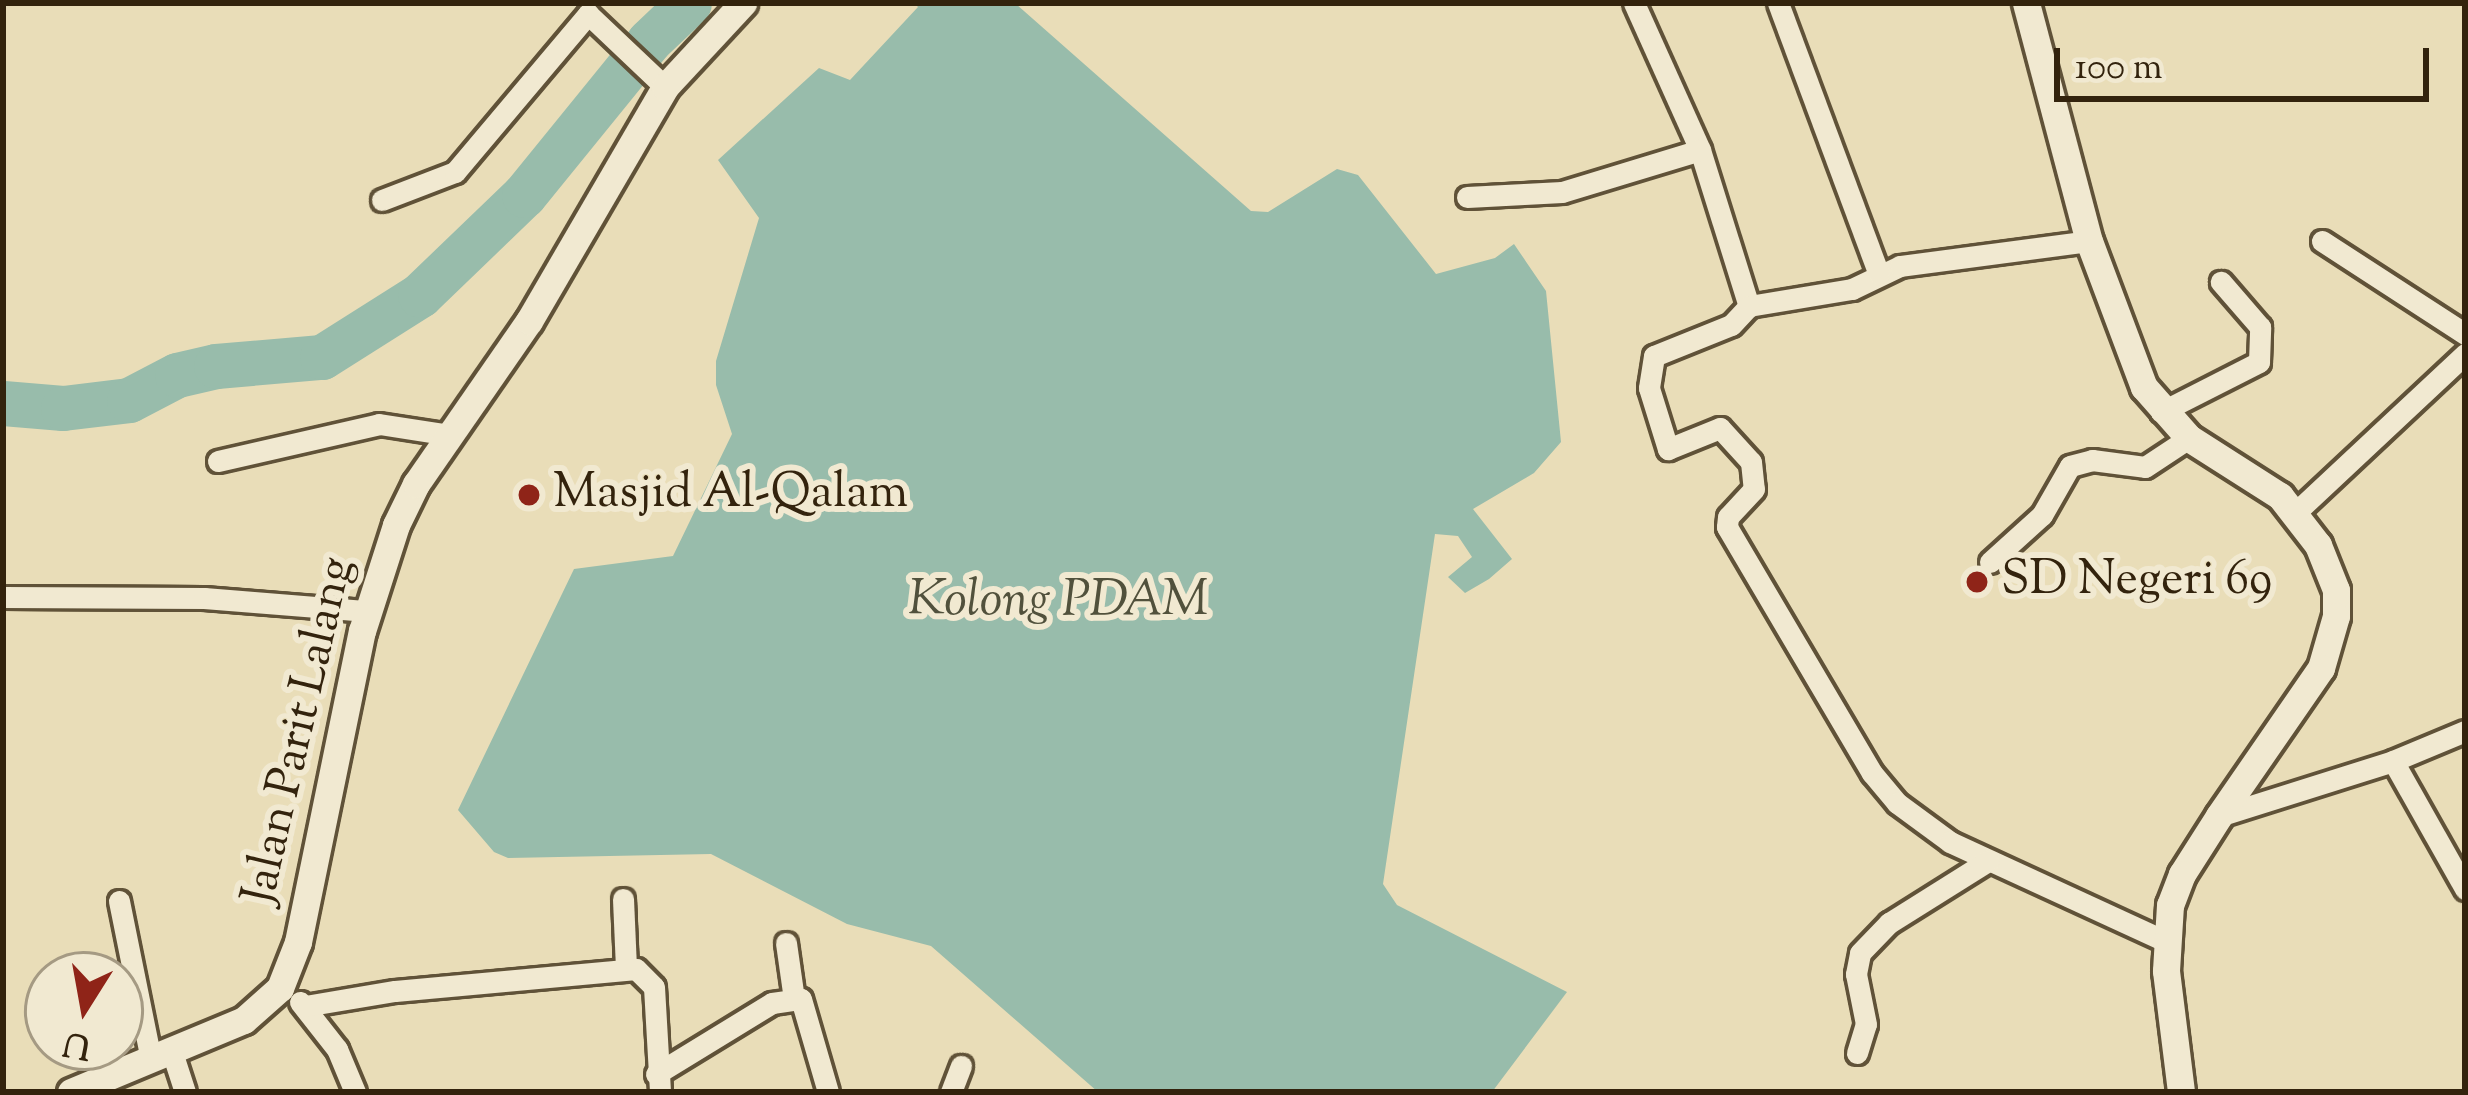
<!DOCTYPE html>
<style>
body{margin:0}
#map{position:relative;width:2468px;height:1095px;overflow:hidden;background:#e9ddb8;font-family:"Sorts Mill Goudy",serif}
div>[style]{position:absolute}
.water>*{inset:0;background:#98bcab}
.river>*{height:45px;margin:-22.5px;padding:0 22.5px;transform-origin:22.5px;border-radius:22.5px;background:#98bcab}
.roads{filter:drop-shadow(3px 0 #605238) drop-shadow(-3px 0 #605238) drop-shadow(0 3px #605238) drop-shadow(0 -3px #605238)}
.minor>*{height:21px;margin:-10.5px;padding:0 10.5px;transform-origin:10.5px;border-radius:10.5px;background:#f1e9d1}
.tertiary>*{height:27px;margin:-13.5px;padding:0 13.5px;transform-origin:13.5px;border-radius:13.5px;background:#f1e9d1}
.dots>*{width:33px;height:33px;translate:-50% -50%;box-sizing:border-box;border:6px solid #f1e9d1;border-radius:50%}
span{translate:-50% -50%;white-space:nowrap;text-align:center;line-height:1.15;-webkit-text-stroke:12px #f1e9d1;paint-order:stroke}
.poi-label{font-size:48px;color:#33230d}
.left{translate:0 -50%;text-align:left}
.street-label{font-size:48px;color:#33230d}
.water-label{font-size:51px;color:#51513c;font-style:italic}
.frame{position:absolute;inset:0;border:6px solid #33230d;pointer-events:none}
.north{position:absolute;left:24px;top:951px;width:120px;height:120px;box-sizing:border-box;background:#f1e9d1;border:3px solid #a59a83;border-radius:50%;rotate:191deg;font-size:33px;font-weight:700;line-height:48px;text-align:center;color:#33230d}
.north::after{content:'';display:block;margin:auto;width:42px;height:54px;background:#8f2418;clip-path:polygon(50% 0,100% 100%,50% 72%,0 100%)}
.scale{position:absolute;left:2054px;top:48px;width:375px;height:54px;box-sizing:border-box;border:6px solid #33230d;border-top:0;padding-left:15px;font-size:36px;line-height:42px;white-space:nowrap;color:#33230d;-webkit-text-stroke:9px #f1e9d1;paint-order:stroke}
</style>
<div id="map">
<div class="water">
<div style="clip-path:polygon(914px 3px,1015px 3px,1251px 211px,1268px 212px,1337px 169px,1358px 175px,1436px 274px,1495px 258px,1514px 244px,1546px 291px,1561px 442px,1534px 473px,1473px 509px,1512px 559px,1489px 579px,1465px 593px,1448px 577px,1472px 557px,1458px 536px,1435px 534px,1383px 884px,1397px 905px,1567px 992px,1492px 1092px,1098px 1092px,931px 946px,847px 924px,711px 854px,508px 858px,494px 852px,458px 810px,574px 569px,673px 556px,732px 434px,716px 385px,716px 361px,759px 218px,718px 160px,819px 68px,850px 80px,918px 7px)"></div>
</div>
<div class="river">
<div style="left:3px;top:403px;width:60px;rotate:4.8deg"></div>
<div style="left:63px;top:408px;width:66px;rotate:-6.9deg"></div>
<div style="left:129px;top:400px;width:54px;rotate:-27.5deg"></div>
<div style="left:177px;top:375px;width:40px;rotate:-13deg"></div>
<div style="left:216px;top:366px;width:106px;rotate:-4.9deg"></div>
<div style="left:322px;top:357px;width:116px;rotate:-32.3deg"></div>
<div style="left:420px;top:295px;width:144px;rotate:-43.9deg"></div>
<div style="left:524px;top:195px;width:198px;rotate:-50.9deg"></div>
<div style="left:649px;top:41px;width:55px;rotate:-43.5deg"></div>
</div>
<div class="roads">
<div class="minor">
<div style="left:1634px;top:3px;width:161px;rotate:65.8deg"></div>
<div style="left:1700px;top:150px;width:164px;rotate:72.6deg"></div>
<div style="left:1749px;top:306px;width:104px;rotate:-9.4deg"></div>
<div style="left:1852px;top:289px;width:53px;rotate:-25.6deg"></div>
<div style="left:1900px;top:266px;width:191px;rotate:-7.5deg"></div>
<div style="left:1778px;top:3px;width:289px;rotate:69.6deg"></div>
<div style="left:1467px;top:197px;width:95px;rotate:-3deg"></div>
<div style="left:1562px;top:192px;width:144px;rotate:-16.9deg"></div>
<div style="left:382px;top:200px;width:78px;rotate:-21deg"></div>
<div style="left:455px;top:172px;width:207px;rotate:-49.9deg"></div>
<div style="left:588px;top:14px;width:106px;rotate:43.5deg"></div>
<div style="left:2322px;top:241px;width:171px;rotate:33deg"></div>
<div style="left:1749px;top:306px;width:26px;rotate:133deg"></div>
<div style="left:1731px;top:325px;width:83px;rotate:158.1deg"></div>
<div style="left:1654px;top:356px;width:32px;rotate:99deg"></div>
<div style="left:1649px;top:388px;width:64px;rotate:72.7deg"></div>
<div style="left:1668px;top:449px;width:56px;rotate:-22deg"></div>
<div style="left:1720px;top:428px;width:46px;rotate:47.6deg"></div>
<div style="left:1751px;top:462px;width:27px;rotate:84deg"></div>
<div style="left:1754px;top:489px;width:38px;rotate:133deg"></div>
<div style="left:1728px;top:517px;width:10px;rotate:96deg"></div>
<div style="left:1727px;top:527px;width:286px;rotate:59.5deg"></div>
<div style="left:1872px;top:773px;width:39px;rotate:50deg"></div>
<div style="left:1897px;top:803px;width:66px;rotate:36.3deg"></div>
<div style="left:1950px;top:842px;width:237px;rotate:24.7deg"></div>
<div style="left:2161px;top:412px;width:110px;rotate:-27deg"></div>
<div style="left:2259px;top:362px;width:35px;rotate:-88deg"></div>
<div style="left:2260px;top:327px;width:60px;rotate:-130.9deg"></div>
<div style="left:218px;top:461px;width:165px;rotate:-12.9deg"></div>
<div style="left:379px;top:424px;width:71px;rotate:8.9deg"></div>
<div style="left:2295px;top:513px;width:233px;rotate:-43.1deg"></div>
<div style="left:1990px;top:562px;width:70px;rotate:-42.1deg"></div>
<div style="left:2042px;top:515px;width:56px;rotate:-60.3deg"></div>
<div style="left:2070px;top:466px;width:23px;rotate:-15deg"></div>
<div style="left:2092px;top:460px;width:53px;rotate:7.5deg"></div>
<div style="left:2145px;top:467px;width:53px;rotate:-33.4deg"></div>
<div style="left:3px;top:597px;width:201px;rotate:0.3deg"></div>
<div style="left:204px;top:598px;width:164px;rotate:4.6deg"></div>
<div style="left:2393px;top:761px;width:147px;rotate:60.6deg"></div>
<div style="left:2219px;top:816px;width:182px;rotate:-17.5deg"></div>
<div style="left:2393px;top:761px;width:78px;rotate:-22.6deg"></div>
<div style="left:623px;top:899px;width:69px;rotate:87.5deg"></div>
<div style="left:119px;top:901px;width:162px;rotate:78.6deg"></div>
<div style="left:786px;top:943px;width:57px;rotate:81.9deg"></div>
<div style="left:300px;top:1002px;width:60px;rotate:51.8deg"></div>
<div style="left:337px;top:1049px;width:47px;rotate:67.3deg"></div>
<div style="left:305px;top:1006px;width:91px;rotate:-9.5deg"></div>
<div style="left:395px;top:991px;width:242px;rotate:-5.2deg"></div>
<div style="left:636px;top:969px;width:25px;rotate:45deg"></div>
<div style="left:654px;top:987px;width:105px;rotate:86.7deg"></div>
<div style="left:172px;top:1052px;width:42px;rotate:72deg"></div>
<div style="left:1857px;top:1053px;width:30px;rotate:-73deg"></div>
<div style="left:1866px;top:1024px;width:51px;rotate:-101.3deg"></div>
<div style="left:1856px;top:974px;width:21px;rotate:-79deg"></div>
<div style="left:1860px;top:953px;width:42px;rotate:-46deg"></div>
<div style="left:1889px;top:923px;width:117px;rotate:-32.1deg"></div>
<div style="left:656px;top:1074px;width:136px;rotate:-31.5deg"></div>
<div style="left:772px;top:1003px;width:29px;rotate:-8deg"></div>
<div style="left:801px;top:999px;width:97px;rotate:73.8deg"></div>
<div style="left:951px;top:1092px;width:28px;rotate:-69deg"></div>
</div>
<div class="tertiary">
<div style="left:2026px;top:3px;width:246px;rotate:75.2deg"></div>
<div style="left:2089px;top:241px;width:156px;rotate:69.4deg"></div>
<div style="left:2144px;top:387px;width:68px;rotate:48.6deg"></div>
<div style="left:2189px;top:438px;width:108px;rotate:32.5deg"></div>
<div style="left:2280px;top:496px;width:62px;rotate:52.2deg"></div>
<div style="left:2318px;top:545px;width:48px;rotate:68.2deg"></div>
<div style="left:2336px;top:590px;width:26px;rotate:90deg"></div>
<div style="left:2336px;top:616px;width:54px;rotate:106.1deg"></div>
<div style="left:2321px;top:668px;width:180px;rotate:124.6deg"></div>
<div style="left:2219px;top:816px;width:69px;rotate:122.5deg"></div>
<div style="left:2182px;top:874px;width:33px;rotate:111deg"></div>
<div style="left:2170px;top:905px;width:66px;rotate:93.5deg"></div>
<div style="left:2166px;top:971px;width:122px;rotate:82.9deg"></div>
<div style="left:71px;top:1092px;width:187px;rotate:-22.6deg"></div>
<div style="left:244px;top:1020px;width:48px;rotate:-41.6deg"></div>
<div style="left:280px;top:988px;width:49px;rotate:-68.6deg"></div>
<div style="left:298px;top:942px;width:318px;rotate:-78.4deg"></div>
<div style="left:362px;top:631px;width:111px;rotate:-72.2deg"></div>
<div style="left:396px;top:525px;width:46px;rotate:-64deg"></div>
<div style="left:416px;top:484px;width:198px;rotate:-55.3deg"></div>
<div style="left:529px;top:321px;width:271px;rotate:-59.8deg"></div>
<div style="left:665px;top:87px;width:115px;rotate:-47.1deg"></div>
</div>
</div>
<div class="dots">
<div style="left:529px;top:495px;background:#8f2418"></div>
<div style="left:1977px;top:582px;background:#8f2418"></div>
</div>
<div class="poi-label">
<span class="left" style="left:553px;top:495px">Masjid Al-Qalam</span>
<span class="left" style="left:2001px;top:582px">SD Negeri 69</span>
</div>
<div class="street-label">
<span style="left:300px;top:731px;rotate:-77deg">Jalan Parit Lalang</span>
</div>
<div class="water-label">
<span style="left:1058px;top:602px">Kolong PDAM</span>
</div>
<div class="frame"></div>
<div class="north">U</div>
<div class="scale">100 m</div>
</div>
